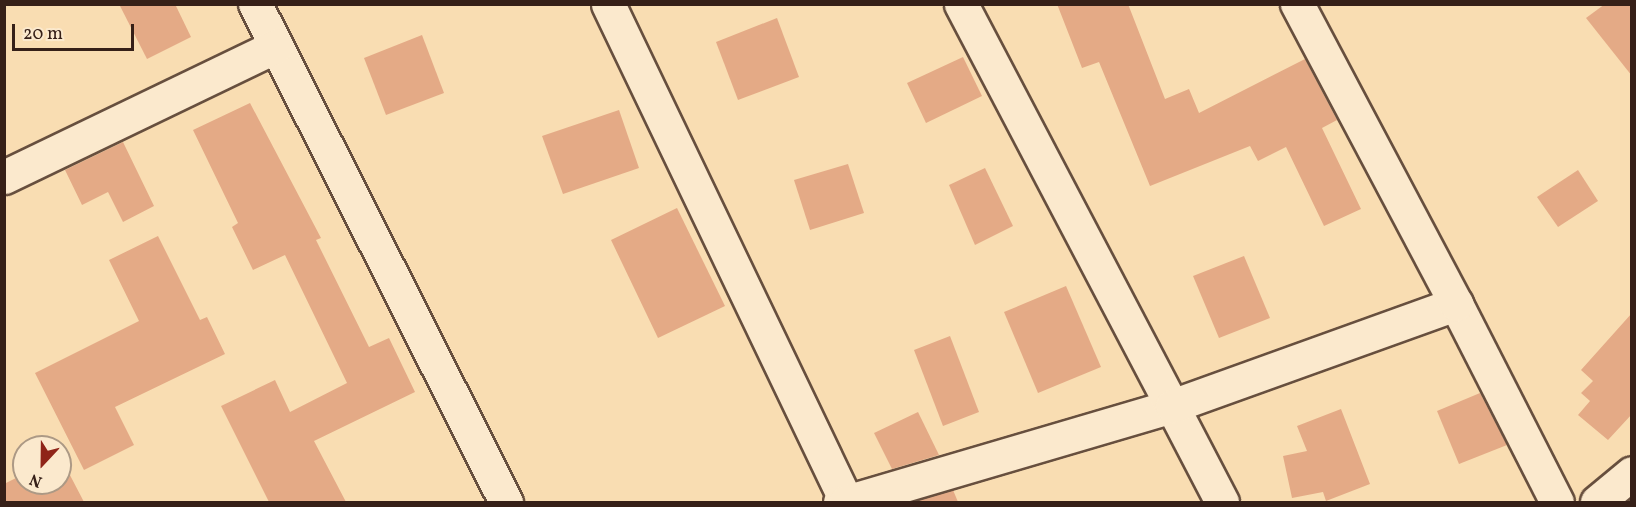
<!DOCTYPE html>
<style>
body{margin:0}
#map{position:relative;width:1636px;height:507px;overflow:hidden;background:#f9ddb2;font-family:Vollkorn,serif}
div>[style]{position:absolute}
.building>*{inset:0;background:#e4aa86}
.roads{filter:drop-shadow(2px 0 #674f3e) drop-shadow(-2px 0 #674f3e) drop-shadow(0 2px #674f3e) drop-shadow(0 -2px #674f3e)}
.minor>*{height:33px;margin:-16.5px;padding:0 16.5px;transform-origin:16.5px;border-radius:16.5px;background:#fbe9cd}
span{translate:-50% -50%;white-space:nowrap;text-align:center;line-height:1.15;-webkit-text-stroke:6px #fbe9cd;paint-order:stroke}
.frame{position:absolute;inset:0;border:6px solid #362018;pointer-events:none}
.north{position:absolute;left:12px;top:435px;width:60px;height:60px;box-sizing:border-box;background:#fbe9cd;border:2px solid #ac9985;border-radius:50%;rotate:202deg;font-size:16px;font-weight:700;line-height:24px;text-align:center;color:#362018}
.north::after{content:'';display:block;margin:auto;width:21px;height:27px;background:#8f2418;clip-path:polygon(50% 0,100% 100%,50% 72%,0 100%)}
.scale{position:absolute;left:12px;top:24px;width:122px;height:27px;box-sizing:border-box;border:3px solid #362018;border-top:0;padding-left:8px;font-size:18px;line-height:21px;white-space:nowrap;color:#362018;-webkit-text-stroke:4px #fbe9cd;paint-order:stroke}
</style>
<div id="map">
<div class="building">
<div style="clip-path:polygon(119px 4px,175px 4px,191px 37px,147px 59px)"></div>
<div style="clip-path:polygon(1057px 4px,1128px 4px,1165px 99px,1189px 89px,1199px 113px,1305px 59px,1337px 120px,1322px 128px,1361px 209px,1324px 226px,1286px 147px,1258px 161px,1250px 146px,1150px 186px,1099px 62px,1082px 68px)"></div>
<div style="clip-path:polygon(1605px 4px,1632px 4px,1632px 76px,1586px 18px)"></div>
<div style="clip-path:polygon(777px 18px,799px 77px,738px 100px,716px 42px)"></div>
<div style="clip-path:polygon(422px 35px,444px 93px,386px 115px,364px 58px)"></div>
<div style="clip-path:polygon(963px 57px,982px 96px,926px 123px,907px 83px)"></div>
<div style="clip-path:polygon(250px 103px,321px 238px,316px 240px,369px 347px,389px 338px,415px 392px,314px 441px,346px 502px,269px 502px,221px 406px,275px 380px,290px 412px,347px 383px,285px 255px,253px 270px,232px 227px,238px 223px,193px 130px)"></div>
<div style="clip-path:polygon(619px 110px,639px 168px,563px 194px,542px 136px)"></div>
<div style="clip-path:polygon(123px 142px,154px 206px,123px 222px,108px 192px,82px 205px,65px 170px)"></div>
<div style="clip-path:polygon(848px 164px,864px 213px,810px 230px,794px 180px)"></div>
<div style="clip-path:polygon(985px 168px,1013px 226px,975px 245px,949px 185px)"></div>
<div style="clip-path:polygon(1578px 170px,1598px 201px,1558px 227px,1537px 197px)"></div>
<div style="clip-path:polygon(677px 208px,725px 306px,658px 338px,611px 240px)"></div>
<div style="clip-path:polygon(158px 236px,200px 320px,207px 317px,225px 354px,115px 407px,134px 445px,84px 470px,35px 373px,139px 321px,109px 260px)"></div>
<div style="clip-path:polygon(1244px 256px,1270px 318px,1219px 338px,1193px 276px)"></div>
<div style="clip-path:polygon(1066px 286px,1101px 367px,1038px 393px,1004px 312px)"></div>
<div style="clip-path:polygon(1632px 313px,1632px 414px,1608px 440px,1578px 415px,1590px 401px,1581px 393px,1593px 381px,1581px 370px)"></div>
<div style="clip-path:polygon(950px 336px,979px 412px,943px 426px,914px 350px)"></div>
<div style="clip-path:polygon(1480px 393px,1507px 445px,1459px 464px,1437px 411px)"></div>
<div style="clip-path:polygon(1341px 409px,1370px 484px,1326px 501px,1323px 492px,1292px 498px,1283px 456px,1307px 451px,1297px 426px)"></div>
<div style="clip-path:polygon(918px 412px,939px 455px,892px 469px,874px 433px)"></div>
<div style="clip-path:polygon(60px 456px,84px 502px,4px 502px,4px 484px,24px 474px,24px 483px,60px 483px)"></div>
<div style="clip-path:polygon(953px 490px,958px 502px,911px 502px)"></div>
</div>
<div class="roads">
<div class="minor">
<div style="left:255px;top:4px;width:558px;rotate:63.25deg"></div>
<div style="left:608px;top:4px;width:551px;rotate:64.41deg"></div>
<div style="left:846px;top:501px;width:6px;rotate:171deg"></div>
<div style="left:4px;top:177px;width:302px;rotate:-25.7deg"></div>
<div style="left:1456px;top:304px;width:222px;rotate:63deg"></div>
<div style="left:846px;top:502px;width:340px;rotate:-16.4deg"></div>
<div style="left:1172px;top:406px;width:454px;rotate:-117.7deg"></div>
<div style="left:1222px;top:502px;width:108px;rotate:-117.5deg"></div>
<div style="left:1172px;top:406px;width:302px;rotate:-19.8deg"></div>
<div style="left:1456px;top:304px;width:340px;rotate:-117.9deg"></div>
<div style="left:1597px;top:502px;width:45px;rotate:-39.6deg"></div>
</div>
</div>
<div class="frame"></div>
<div class="north">N</div>
<div class="scale">20 m</div>
</div>
